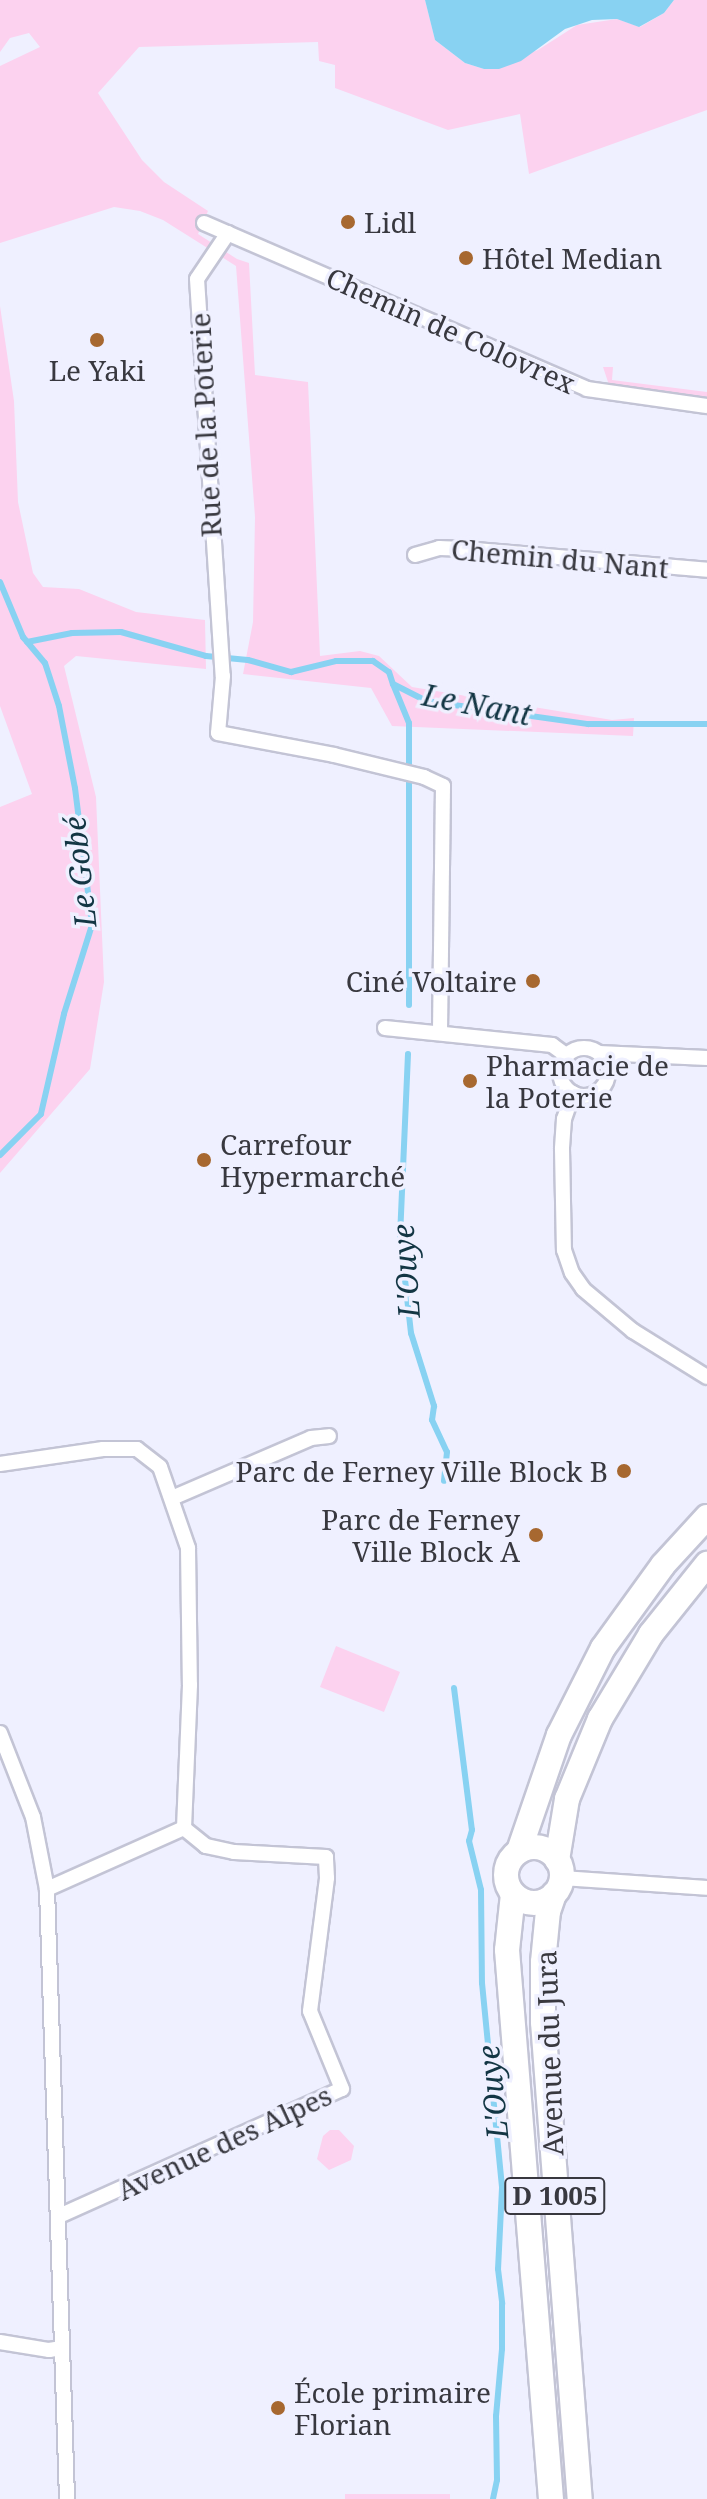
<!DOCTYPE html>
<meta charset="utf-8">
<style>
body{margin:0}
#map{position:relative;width:707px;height:2499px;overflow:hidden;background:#eff0ff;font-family:"Noto Serif",serif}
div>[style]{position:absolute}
.green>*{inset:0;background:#fcd2ef}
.water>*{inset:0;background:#88d2f2}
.stream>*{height:6px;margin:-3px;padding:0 3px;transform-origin:3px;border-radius:3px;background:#88d2f2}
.roads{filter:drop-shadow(2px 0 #c3c4d5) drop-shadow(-2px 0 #c3c4d5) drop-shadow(0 2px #c3c4d5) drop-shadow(0 -2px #c3c4d5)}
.minor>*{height:14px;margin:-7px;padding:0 7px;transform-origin:7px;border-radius:7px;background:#fff}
.minor>.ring{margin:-7px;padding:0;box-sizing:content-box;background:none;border:14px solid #fff;border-radius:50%}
.primary>*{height:24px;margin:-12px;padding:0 12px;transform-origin:12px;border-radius:12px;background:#fff}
.primary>.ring{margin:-12px;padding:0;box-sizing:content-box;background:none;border:24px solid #fff;border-radius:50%}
.dots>*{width:22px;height:22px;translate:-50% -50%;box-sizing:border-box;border:4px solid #eff0ff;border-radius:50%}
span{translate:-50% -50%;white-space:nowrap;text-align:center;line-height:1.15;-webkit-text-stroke:7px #eff0ff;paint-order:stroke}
.shield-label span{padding:2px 6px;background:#eff0ff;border:2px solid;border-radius:6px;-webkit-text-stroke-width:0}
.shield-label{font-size:26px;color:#38383f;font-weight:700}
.poi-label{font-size:28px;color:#38383f}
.left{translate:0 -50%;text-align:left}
.right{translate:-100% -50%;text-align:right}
.street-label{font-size:28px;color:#38383f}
.water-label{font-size:30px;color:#133644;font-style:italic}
</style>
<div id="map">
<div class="green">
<div style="clip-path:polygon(0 0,425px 0,435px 40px,465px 63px,484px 69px,538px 50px,577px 25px,617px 19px,640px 27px,664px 13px,674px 0,707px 0,707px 110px,529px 174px,520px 114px,448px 130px,335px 88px,335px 65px,319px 61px,318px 42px,139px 47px,98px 93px,142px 160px,164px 182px,208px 211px,198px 234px,237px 259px,249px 263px,255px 375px,308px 382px,320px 656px,360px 651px,379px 656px,412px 687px,612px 720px,634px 718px,633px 736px,392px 726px,371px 688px,243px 674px,253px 622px,255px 517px,236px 266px,163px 220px,140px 211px,114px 207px,0 243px,0 66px,40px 47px,29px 33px,10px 38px,0 52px)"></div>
<div style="clip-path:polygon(0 306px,14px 401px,18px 502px,33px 573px,43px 587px,79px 589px,136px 612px,205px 620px,206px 669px,76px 656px,64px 666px,96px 797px,104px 982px,90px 1069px,0 1173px,0 807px,32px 794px,0 706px)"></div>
<div style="clip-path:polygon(603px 367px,613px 367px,612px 380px,707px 392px,707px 397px,610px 388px)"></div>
<div style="clip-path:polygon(336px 1646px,400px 1672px,384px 1712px,320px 1687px)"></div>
<div style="clip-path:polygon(330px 2130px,339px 2130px,354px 2146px,351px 2160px,329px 2170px,317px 2159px,323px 2136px)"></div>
<div style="clip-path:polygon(345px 2494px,450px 2494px,450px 2499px,345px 2499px)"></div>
</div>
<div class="water">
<div style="clip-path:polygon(425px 0,674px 0,664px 13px,639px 27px,617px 19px,592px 20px,565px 29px,521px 61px,499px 69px,484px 69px,465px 63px,435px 40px)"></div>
</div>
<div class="stream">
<div style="left:0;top:582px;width:60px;rotate:67.3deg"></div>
<div style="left:23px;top:637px;width:34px;rotate:50deg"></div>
<div style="left:45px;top:663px;width:45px;rotate:72deg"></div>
<div style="left:59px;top:706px;width:84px;rotate:79deg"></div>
<div style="left:75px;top:788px;width:138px;rotate:82.9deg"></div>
<div style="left:92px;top:925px;width:93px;rotate:107.5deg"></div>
<div style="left:64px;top:1014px;width:103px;rotate:103deg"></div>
<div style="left:41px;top:1114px;width:58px;rotate:135deg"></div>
<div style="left:27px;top:642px;width:46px;rotate:-11.3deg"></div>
<div style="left:72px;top:633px;width:49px;rotate:-1.2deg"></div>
<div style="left:121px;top:632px;width:88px;rotate:15.8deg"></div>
<div style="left:206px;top:656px;width:42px;rotate:5.4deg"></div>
<div style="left:248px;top:660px;width:45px;rotate:15.6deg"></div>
<div style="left:291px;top:672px;width:46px;rotate:-13.7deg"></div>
<div style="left:336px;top:661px;width:37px"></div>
<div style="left:373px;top:661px;width:19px;rotate:35deg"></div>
<div style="left:389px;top:672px;width:13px;rotate:72deg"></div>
<div style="left:393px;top:684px;width:37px;rotate:27deg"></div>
<div style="left:426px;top:701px;width:164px;rotate:8.1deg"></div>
<div style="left:588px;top:724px;width:119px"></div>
<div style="left:393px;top:684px;width:42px;rotate:67.7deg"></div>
<div style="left:409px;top:723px;width:282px;rotate:90deg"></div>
<div style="left:408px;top:1054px;width:181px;rotate:92.5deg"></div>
<div style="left:400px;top:1235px;width:99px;rotate:83.6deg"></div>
<div style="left:411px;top:1333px;width:77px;rotate:72.5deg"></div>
<div style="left:434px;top:1406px;width:14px;rotate:98deg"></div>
<div style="left:432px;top:1420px;width:35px;rotate:65deg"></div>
<div style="left:447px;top:1452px;width:29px;rotate:96deg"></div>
<div style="left:454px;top:1688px;width:143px;rotate:82.8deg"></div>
<div style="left:472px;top:1830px;width:11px;rotate:105deg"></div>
<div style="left:469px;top:1841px;width:50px;rotate:76.2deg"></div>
<div style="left:481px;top:1890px;width:93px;rotate:89.4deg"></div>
<div style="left:482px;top:1983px;width:206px;rotate:84.4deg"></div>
<div style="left:502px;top:2188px;width:81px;rotate:92.8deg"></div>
<div style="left:498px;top:2269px;width:35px;rotate:83deg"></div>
<div style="left:502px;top:2304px;width:45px;rotate:90deg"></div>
<div style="left:502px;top:2349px;width:67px;rotate:95.1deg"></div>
<div style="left:496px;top:2416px;width:64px;rotate:89.1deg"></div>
<div style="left:497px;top:2480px;width:19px;rotate:102deg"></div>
</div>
<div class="roads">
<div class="minor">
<div style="left:204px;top:223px;width:417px;rotate:23.4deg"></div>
<div style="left:587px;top:389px;width:121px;rotate:8.1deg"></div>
<div style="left:228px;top:233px;width:55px;rotate:124deg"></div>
<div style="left:197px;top:279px;width:398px;rotate:86.3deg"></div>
<div style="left:223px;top:676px;width:57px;rotate:95deg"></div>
<div style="left:218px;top:733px;width:118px;rotate:10.7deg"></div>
<div style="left:334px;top:755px;width:93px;rotate:13.7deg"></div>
<div style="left:424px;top:777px;width:21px;rotate:25deg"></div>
<div style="left:443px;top:786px;width:247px;rotate:90.7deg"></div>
<div style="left:415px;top:555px;width:25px;rotate:-16deg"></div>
<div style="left:439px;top:548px;width:25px;rotate:2deg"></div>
<div style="left:464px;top:549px;width:244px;rotate:4.9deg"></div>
<div style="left:385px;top:1028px;width:168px;rotate:5.8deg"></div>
<div style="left:552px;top:1045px;width:17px;rotate:36deg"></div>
<div class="ring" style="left:560px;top:1048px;width:34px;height:34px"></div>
<div style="left:599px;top:1053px;width:108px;rotate:2.7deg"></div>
<div style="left:573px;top:1093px;width:28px;rotate:109deg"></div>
<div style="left:564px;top:1119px;width:30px;rotate:94deg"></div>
<div style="left:562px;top:1149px;width:101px;rotate:88.9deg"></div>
<div style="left:564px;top:1250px;width:24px;rotate:71deg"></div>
<div style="left:572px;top:1273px;width:19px;rotate:55deg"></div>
<div style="left:583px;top:1289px;width:65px;rotate:40deg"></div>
<div style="left:633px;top:1331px;width:87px;rotate:31.9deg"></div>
<div style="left:0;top:1464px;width:104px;rotate:-8.3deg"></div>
<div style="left:103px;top:1449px;width:34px"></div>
<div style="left:137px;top:1449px;width:29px;rotate:38deg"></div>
<div style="left:160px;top:1467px;width:86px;rotate:70.9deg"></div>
<div style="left:188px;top:1548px;width:137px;rotate:89.2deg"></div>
<div style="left:190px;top:1685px;width:143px;rotate:92.4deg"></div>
<div style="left:184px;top:1828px;width:150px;rotate:156deg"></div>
<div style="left:172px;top:1498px;width:151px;rotate:-23.3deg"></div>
<div style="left:311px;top:1438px;width:18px;rotate:-6deg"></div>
<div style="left:0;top:1733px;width:90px;rotate:68.6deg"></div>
<div style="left:33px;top:1817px;width:73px;rotate:79deg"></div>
<div style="left:47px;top:1889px;width:610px;rotate:88.12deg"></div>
<div style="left:562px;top:1878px;width:145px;rotate:3.9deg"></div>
<div style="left:59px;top:2216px;width:310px;rotate:-24.2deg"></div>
<div style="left:342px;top:2089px;width:84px;rotate:-112.3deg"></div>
<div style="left:310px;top:2011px;width:134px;rotate:-82.7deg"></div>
<div style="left:327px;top:1878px;width:21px;rotate:-93deg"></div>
<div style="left:326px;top:1857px;width:92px;rotate:-176.9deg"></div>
<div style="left:234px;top:1852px;width:29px;rotate:-168deg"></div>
<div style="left:206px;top:1846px;width:28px;rotate:-141deg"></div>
<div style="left:0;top:2342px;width:50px;rotate:9.3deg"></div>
<div style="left:49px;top:2350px;width:13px;rotate:-9deg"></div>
</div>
<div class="primary">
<div class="ring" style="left:506px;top:1847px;width:32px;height:32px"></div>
<div style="left:519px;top:1851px;width:123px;rotate:-71deg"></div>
<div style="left:559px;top:1735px;width:97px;rotate:-63.2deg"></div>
<div style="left:603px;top:1648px;width:102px;rotate:-54.1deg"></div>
<div style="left:663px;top:1565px;width:65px;rotate:-47.5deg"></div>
<div style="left:557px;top:1860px;width:62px;rotate:-80.7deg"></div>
<div style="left:567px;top:1799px;width:87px;rotate:-67.6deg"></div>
<div style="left:600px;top:1719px;width:99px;rotate:-59deg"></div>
<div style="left:651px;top:1634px;width:90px;rotate:-51.3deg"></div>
<div style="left:513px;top:1894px;width:56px;rotate:96.1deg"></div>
<div style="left:507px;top:1950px;width:551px;rotate:85.42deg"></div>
<div style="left:554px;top:1894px;width:18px;rotate:109deg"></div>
<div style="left:548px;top:1911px;width:51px;rotate:95.6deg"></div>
<div style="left:543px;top:1962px;width:60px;rotate:90deg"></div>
<div style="left:543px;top:2022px;width:478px;rotate:85.6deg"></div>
</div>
</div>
<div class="dots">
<div style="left:348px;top:222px;background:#a76830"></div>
<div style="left:466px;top:258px;background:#a76830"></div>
<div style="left:97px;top:340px;background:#a76830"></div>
<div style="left:533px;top:981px;background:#a76830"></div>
<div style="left:470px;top:1081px;background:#a76830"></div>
<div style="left:204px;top:1160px;background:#a76830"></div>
<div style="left:624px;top:1471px;background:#a76830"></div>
<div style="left:536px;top:1535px;background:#a76830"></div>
<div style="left:278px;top:2408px;background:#a76830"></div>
</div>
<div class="shield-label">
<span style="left:555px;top:2196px">D 1005</span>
</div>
<div class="poi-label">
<span class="left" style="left:364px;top:222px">Lidl</span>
<span class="left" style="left:482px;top:258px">Hôtel Median</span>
<span style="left:97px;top:370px">Le Yaki</span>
<span class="right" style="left:517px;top:981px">Ciné Voltaire</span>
<span class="left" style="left:486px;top:1081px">Pharmacie de<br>la Poterie</span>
<span class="left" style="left:220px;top:1160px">Carrefour<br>Hypermarché</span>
<span class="right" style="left:608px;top:1471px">Parc de Ferney Ville Block B</span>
<span class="right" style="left:520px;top:1535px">Parc de Ferney<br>Ville Block A</span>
<span class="left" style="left:294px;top:2408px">École primaire<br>Florian</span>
</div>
<div class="street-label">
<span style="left:451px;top:330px;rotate:24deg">Chemin de Colovrex</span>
<span style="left:205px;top:425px;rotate:-93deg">Rue de la Poterie</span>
<span style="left:560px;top:558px;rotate:5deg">Chemin du Nant</span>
<span style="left:549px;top:2053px;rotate:-92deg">Avenue du Jura</span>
<span style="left:224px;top:2142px;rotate:-25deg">Avenue des Alpes</span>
</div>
<div class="water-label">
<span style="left:477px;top:705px;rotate:11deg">Le Nant</span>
<span style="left:80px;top:872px;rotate:-96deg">Le Gobé</span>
<span style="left:406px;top:1271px;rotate:-94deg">L'Ouye</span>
<span style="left:493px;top:2092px;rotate:-96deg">L'Ouye</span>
</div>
</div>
